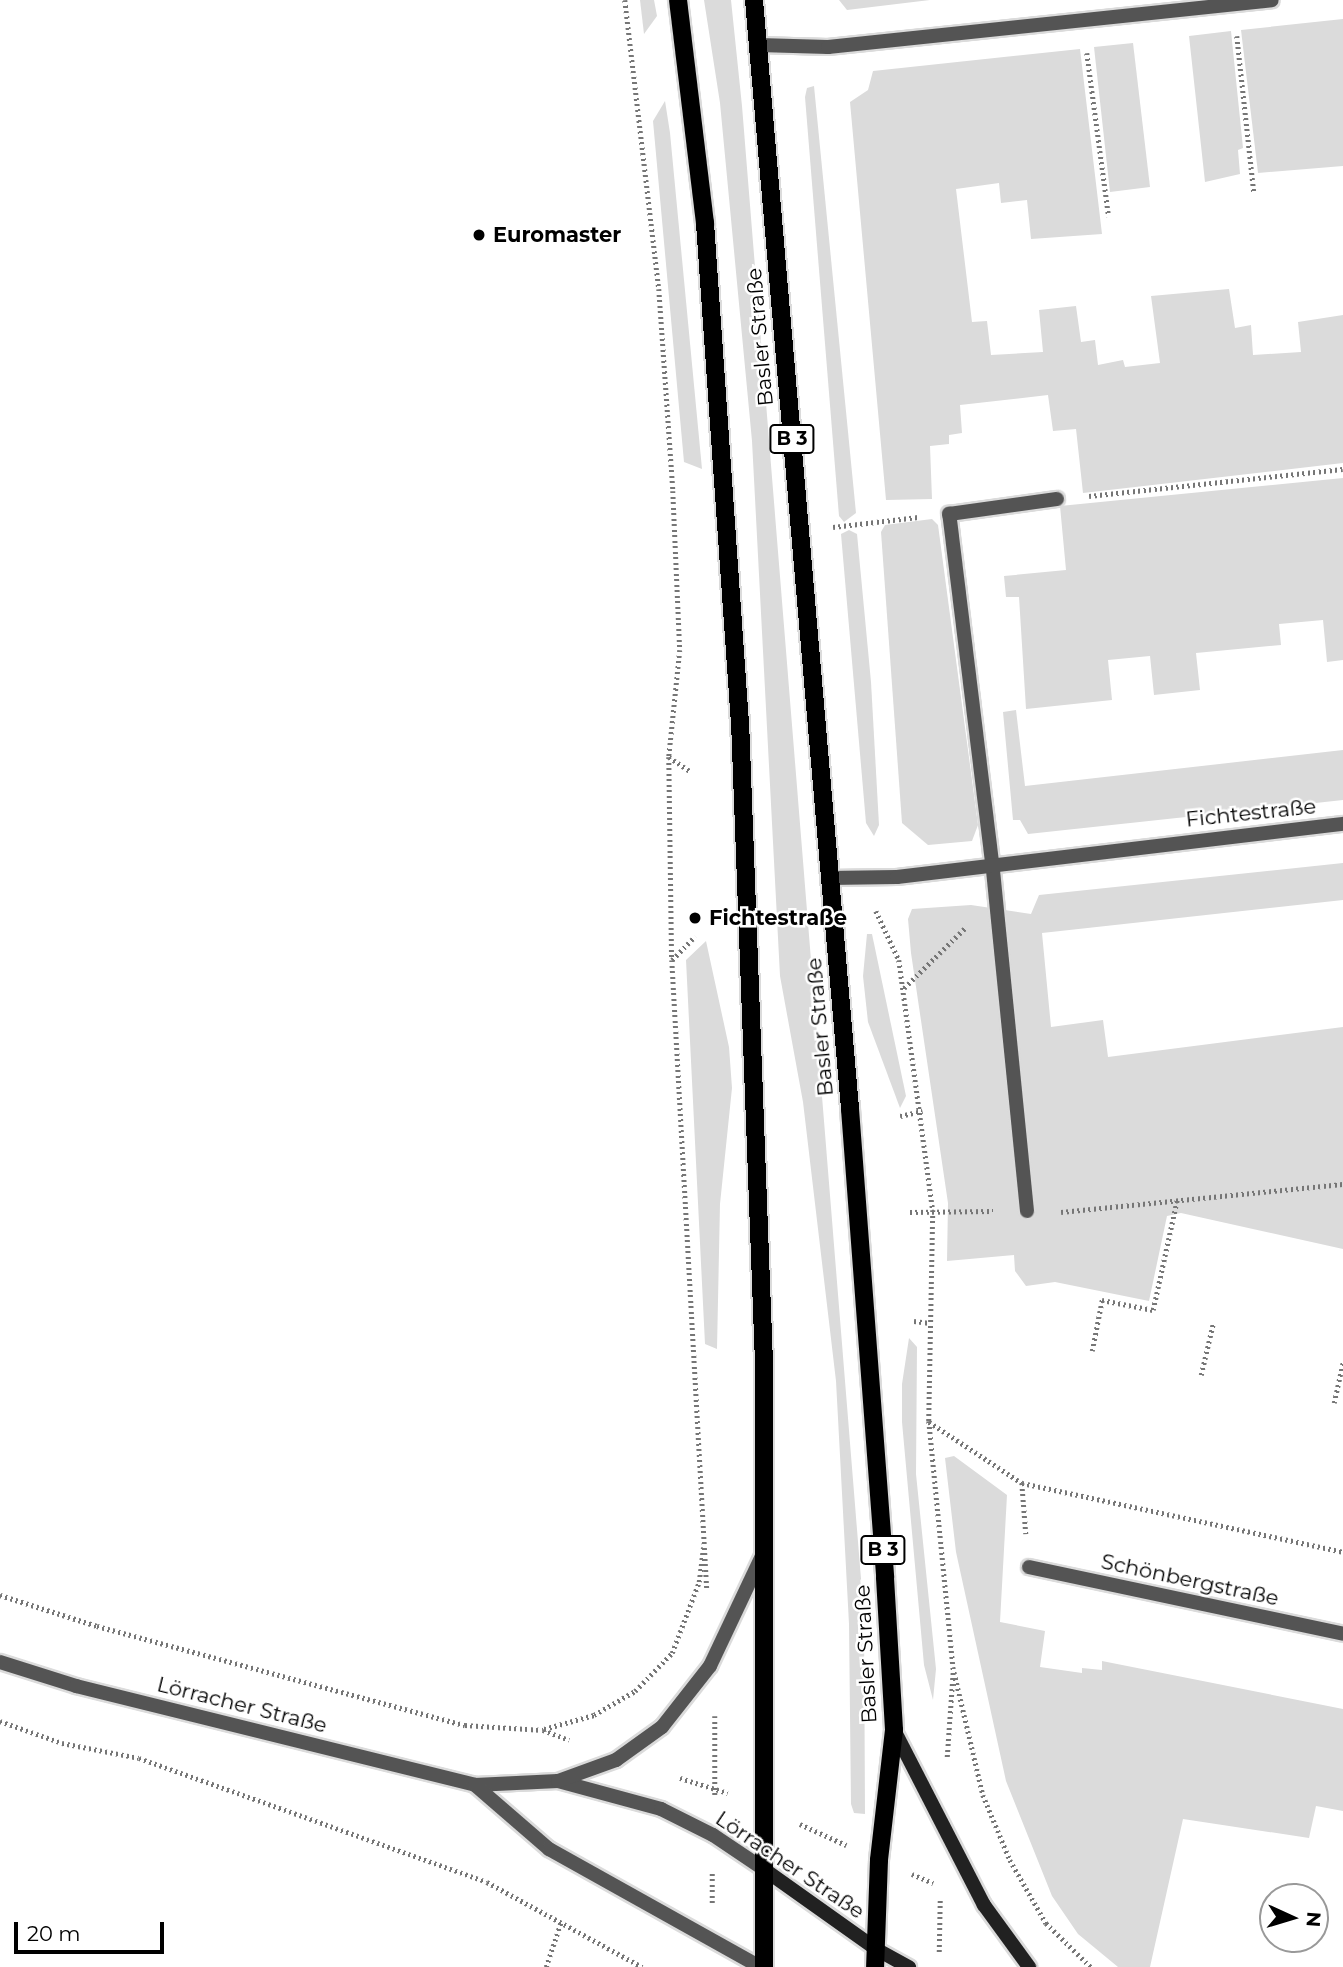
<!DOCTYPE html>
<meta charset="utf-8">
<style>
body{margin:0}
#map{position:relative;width:1343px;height:1967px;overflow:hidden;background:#fff;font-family:Montserrat,sans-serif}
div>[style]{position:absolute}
.green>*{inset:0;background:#dbdbdb}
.path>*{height:4.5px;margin-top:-2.25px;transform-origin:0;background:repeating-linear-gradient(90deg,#767676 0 2px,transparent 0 5.5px)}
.roads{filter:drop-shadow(2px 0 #dbdbdb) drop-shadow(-2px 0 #dbdbdb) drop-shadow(0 2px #dbdbdb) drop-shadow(0 -2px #dbdbdb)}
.service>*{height:14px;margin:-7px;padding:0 7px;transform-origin:7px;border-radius:7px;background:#545454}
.minor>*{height:14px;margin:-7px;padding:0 7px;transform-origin:7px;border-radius:7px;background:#545454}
.tertiary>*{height:14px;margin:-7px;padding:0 7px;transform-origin:7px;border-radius:7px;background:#545454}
.secondary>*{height:14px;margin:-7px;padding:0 7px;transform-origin:7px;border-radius:7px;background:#212121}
.primary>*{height:18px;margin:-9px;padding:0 9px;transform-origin:9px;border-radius:9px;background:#000}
.dots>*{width:19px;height:19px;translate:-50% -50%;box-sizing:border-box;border:4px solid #fff;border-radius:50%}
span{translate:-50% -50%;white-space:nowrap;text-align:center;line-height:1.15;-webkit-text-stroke:5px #fff;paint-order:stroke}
.shield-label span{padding:2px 5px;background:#fff;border:2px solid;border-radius:5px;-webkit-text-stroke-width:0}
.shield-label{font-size:19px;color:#000;font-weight:700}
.poi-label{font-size:21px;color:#000;font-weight:700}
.left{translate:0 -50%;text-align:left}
.street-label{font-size:21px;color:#000}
.north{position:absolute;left:1259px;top:1883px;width:70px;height:70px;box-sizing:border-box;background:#fff;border:2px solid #999;border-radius:50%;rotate:94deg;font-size:19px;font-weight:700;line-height:28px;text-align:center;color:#000}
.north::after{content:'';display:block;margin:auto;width:24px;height:32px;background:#000;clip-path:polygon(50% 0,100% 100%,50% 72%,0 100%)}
.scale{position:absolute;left:14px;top:1922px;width:150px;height:32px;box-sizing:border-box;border:4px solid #000;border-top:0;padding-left:9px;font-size:21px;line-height:24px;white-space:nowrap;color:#000;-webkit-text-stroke:5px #fff;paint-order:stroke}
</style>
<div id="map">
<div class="green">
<div style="clip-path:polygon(640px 0,654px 0,657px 16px,644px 34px)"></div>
<div style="clip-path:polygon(704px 0,731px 0,742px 106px,864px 1616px,865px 1814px,854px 1813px,851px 1804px,849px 1624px,836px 1381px,803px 1102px,780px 976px,752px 441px,720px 103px)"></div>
<div style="clip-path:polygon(839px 0,930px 0,847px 10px)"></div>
<div style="clip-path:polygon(1343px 19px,1343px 166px,1258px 173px,1241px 30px)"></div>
<div style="clip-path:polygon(1231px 31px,1243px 148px,1238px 150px,1240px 174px,1205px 182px,1189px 36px)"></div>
<div style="clip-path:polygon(1133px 43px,1150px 187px,1110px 192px,1094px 47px)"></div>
<div style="clip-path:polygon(1080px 49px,1102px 234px,1031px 239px,1027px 200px,1001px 203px,999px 183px,956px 189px,972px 322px,987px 321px,991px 355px,1043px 352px,1039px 310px,1076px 306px,1081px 342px,1095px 340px,1098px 365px,1123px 360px,1125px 367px,1160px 363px,1151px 296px,1229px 289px,1235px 328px,1251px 325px,1253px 355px,1301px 352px,1298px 322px,1343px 315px,1343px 463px,1083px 493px,1076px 429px,1053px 431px,1048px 395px,960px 405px,962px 433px,949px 435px,949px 444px,930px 446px,932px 499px,886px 500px,850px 102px,868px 90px,873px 71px)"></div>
<div style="clip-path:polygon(814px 86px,856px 513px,844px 522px,839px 516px,805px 97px,807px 88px)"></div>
<div style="clip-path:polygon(665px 101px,670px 133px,702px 469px,684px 462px,653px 121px)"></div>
<div style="clip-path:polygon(1343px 478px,1343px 660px,1327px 662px,1323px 620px,1279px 624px,1281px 645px,1196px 653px,1200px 690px,1154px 695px,1150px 656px,1108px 660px,1112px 700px,1026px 709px,1019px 597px,1006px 597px,1004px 576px,1066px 570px,1060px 506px)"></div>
<div style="clip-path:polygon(932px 519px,938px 525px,978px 825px,972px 841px,928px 845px,902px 823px,881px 532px,885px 525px)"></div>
<div style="clip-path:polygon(849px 530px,857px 534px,871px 682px,879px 825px,874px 836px,866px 823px,841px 534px)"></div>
<div style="clip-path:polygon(1016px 710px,1025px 786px,1343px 750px,1343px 800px,1028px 834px,1020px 820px,1013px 820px,1003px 712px)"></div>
<div style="clip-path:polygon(1343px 863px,1343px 900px,1042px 933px,1051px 1027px,1103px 1020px,1108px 1057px,1343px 1027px,1343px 1249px,1181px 1213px,1167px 1216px,1149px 1301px,1055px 1282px,1026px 1286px,1015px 1271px,1014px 1255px,947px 1261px,948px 1203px,911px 953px,908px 919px,912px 909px,971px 905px,1031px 914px,1039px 895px)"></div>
<div style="clip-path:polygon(867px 934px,872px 934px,906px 1096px,900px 1108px,868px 1022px,863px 976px)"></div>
<div style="clip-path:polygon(706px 941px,729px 1047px,732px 1088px,720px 1204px,717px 1349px,705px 1344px,686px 960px)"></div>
<div style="clip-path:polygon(909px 1338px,917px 1347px,916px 1474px,936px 1669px,933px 1700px,924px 1665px,902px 1422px,902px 1384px)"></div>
<div style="clip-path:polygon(954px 1456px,1007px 1495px,1000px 1622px,1045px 1631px,1040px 1667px,1082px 1673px,1082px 1668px,1102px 1670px,1102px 1661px,1343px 1709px,1343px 1811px,1316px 1806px,1309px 1838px,1183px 1819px,1150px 1967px,1118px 1967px,1078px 1934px,1052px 1896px,1006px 1781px,956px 1552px,945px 1458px)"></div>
</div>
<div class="path">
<div style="left:625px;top:0;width:291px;rotate:83.3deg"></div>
<div style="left:659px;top:289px;width:202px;rotate:86deg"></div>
<div style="left:673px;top:491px;width:159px;rotate:87.5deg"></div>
<div style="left:680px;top:650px;width:108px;rotate:95.9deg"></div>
<div style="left:669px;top:757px;width:203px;rotate:89.2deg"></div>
<div style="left:672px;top:960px;width:630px;rotate:86.82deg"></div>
<div style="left:1237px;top:36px;width:157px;rotate:83.8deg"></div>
<div style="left:1087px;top:53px;width:165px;rotate:82.4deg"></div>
<div style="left:1089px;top:496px;width:255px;rotate:-6.1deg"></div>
<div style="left:833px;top:527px;width:86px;rotate:-6.7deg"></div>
<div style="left:669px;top:757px;width:25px;rotate:34deg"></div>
<div style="left:876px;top:911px;width:54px;rotate:64.9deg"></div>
<div style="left:899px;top:960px;width:252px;rotate:82.3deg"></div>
<div style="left:933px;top:1210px;width:211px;rotate:91.1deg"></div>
<div style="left:929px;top:1421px;width:247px;rotate:84.4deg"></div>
<div style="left:953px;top:1667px;width:131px;rotate:76.8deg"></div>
<div style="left:983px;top:1795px;width:70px;rotate:67.4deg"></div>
<div style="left:1010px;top:1860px;width:73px;rotate:60.3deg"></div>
<div style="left:1046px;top:1923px;width:63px;rotate:44.4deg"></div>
<div style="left:672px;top:960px;width:33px;rotate:-46deg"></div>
<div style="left:904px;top:988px;width:86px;rotate:-44.5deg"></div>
<div style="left:900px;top:1116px;width:23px;rotate:-13deg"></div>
<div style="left:910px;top:1212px;width:83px;rotate:-0.7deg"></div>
<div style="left:1061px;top:1212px;width:283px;rotate:-5.7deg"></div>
<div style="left:914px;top:1321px;width:16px;rotate:7deg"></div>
<div style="left:1092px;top:1351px;width:52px;rotate:-78.9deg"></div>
<div style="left:1102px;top:1300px;width:52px;rotate:11.1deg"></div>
<div style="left:1153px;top:1310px;width:113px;rotate:-77.7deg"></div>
<div style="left:1201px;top:1375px;width:52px;rotate:-76.8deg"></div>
<div style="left:1334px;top:1403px;width:42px;rotate:-77.6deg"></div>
<div style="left:929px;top:1422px;width:111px;rotate:33.3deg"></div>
<div style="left:1022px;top:1483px;width:51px;rotate:85.5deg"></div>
<div style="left:1022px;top:1483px;width:328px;rotate:12.1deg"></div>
<div style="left:0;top:1595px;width:102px;rotate:17.7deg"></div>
<div style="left:97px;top:1626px;width:381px;rotate:15.1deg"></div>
<div style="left:465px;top:1725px;width:78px;rotate:3.7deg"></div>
<div style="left:543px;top:1730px;width:28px;rotate:21deg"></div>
<div style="left:715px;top:1716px;width:82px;rotate:90deg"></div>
<div style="left:0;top:1721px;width:66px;rotate:19.5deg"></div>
<div style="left:62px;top:1743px;width:78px;rotate:11deg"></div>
<div style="left:139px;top:1758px;width:369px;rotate:19.6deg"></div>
<div style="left:487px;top:1882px;width:177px;rotate:28.7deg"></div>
<div style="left:544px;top:1729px;width:52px;rotate:-15.6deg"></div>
<div style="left:594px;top:1715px;width:48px;rotate:-30.3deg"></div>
<div style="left:635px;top:1691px;width:53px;rotate:-45.8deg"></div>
<div style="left:672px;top:1653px;width:76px;rotate:-69.2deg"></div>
<div style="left:699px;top:1582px;width:35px;rotate:-83deg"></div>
<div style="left:947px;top:1757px;width:86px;rotate:-86deg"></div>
<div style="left:680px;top:1778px;width:50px;rotate:17.4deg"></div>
<div style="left:800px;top:1824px;width:51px;rotate:24.5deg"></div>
<div style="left:912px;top:1874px;width:23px;rotate:23deg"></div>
<div style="left:712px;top:1903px;width:30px;rotate:-90deg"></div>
<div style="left:939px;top:1952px;width:54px;rotate:-88.9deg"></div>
<div style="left:546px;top:1967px;width:47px;rotate:-71.6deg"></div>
</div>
<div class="roads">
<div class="service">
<div style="left:1027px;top:1211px;width:351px;rotate:-95.7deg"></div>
<div style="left:992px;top:862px;width:351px;rotate:-97deg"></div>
<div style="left:949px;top:514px;width:109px;rotate:-7.9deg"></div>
</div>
<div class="minor">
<div style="left:759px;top:45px;width:69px;rotate:1.7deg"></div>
<div style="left:828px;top:47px;width:446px;rotate:-6deg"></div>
<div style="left:829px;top:878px;width:68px;rotate:-0.8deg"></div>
<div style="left:897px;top:877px;width:449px;rotate:-6.8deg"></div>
<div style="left:1029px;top:1567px;width:321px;rotate:12deg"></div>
</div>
<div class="tertiary">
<div style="left:0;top:1662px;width:80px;rotate:17.5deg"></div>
<div style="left:76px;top:1686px;width:411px;rotate:13.9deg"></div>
<div style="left:475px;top:1785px;width:83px;rotate:-2.8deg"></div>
<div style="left:558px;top:1781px;width:107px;rotate:15.2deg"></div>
<div style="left:661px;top:1809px;width:58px;rotate:26.6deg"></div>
<div style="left:713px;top:1835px;width:63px;rotate:33.9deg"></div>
<div style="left:558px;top:1781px;width:62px;rotate:-19.9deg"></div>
<div style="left:616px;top:1760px;width:57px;rotate:-35.7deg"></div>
<div style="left:662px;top:1727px;width:78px;rotate:-51.8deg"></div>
<div style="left:710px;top:1666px;width:124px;rotate:-64.7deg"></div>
<div style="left:475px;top:1785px;width:98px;rotate:40.9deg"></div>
<div style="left:549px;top:1849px;width:242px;rotate:29.2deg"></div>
</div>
<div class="secondary">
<div style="left:894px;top:1730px;width:197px;rotate:62.8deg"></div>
<div style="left:984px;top:1905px;width:77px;rotate:54deg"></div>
<div style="left:765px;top:1870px;width:136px;rotate:35.4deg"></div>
<div style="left:876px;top:1949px;width:38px;rotate:29deg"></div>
</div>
<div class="primary">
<div style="left:678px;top:0;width:225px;rotate:83.1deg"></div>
<div style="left:705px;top:223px;width:499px;rotate:86deg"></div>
<div style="left:740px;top:721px;width:643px;rotate:87.86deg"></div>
<div style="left:764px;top:1364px;width:603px;rotate:90deg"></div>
<div style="left:754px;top:0;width:1113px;rotate:85.05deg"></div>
<div style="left:850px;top:1109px;width:470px;rotate:85.7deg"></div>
<div style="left:885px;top:1578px;width:152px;rotate:86.6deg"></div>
<div style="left:894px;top:1730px;width:131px;rotate:96.6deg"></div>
<div style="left:879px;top:1860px;width:107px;rotate:92.1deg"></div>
</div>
</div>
<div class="dots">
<div style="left:479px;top:235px;background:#000"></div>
<div style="left:695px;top:918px;background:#000"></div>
</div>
<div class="shield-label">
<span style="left:792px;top:439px">B 3</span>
<span style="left:883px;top:1550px">B 3</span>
</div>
<div class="poi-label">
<span class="left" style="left:493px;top:235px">Euromaster</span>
<span class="left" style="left:709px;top:918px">Fichtestraße</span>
</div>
<div class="street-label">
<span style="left:760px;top:337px;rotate:-95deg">Basler Straße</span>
<span style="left:1251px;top:813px;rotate:-6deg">Fichtestraße</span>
<span style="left:820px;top:1027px;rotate:-95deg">Basler Straße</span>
<span style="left:1190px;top:1580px;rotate:12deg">Schönbergstraße</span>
<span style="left:866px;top:1654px;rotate:-93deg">Basler Straße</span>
<span style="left:242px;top:1705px;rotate:14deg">Lörracher Straße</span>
<span style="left:790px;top:1865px;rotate:34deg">Lörracher Straße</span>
</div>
<div class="north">N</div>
<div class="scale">20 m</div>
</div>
